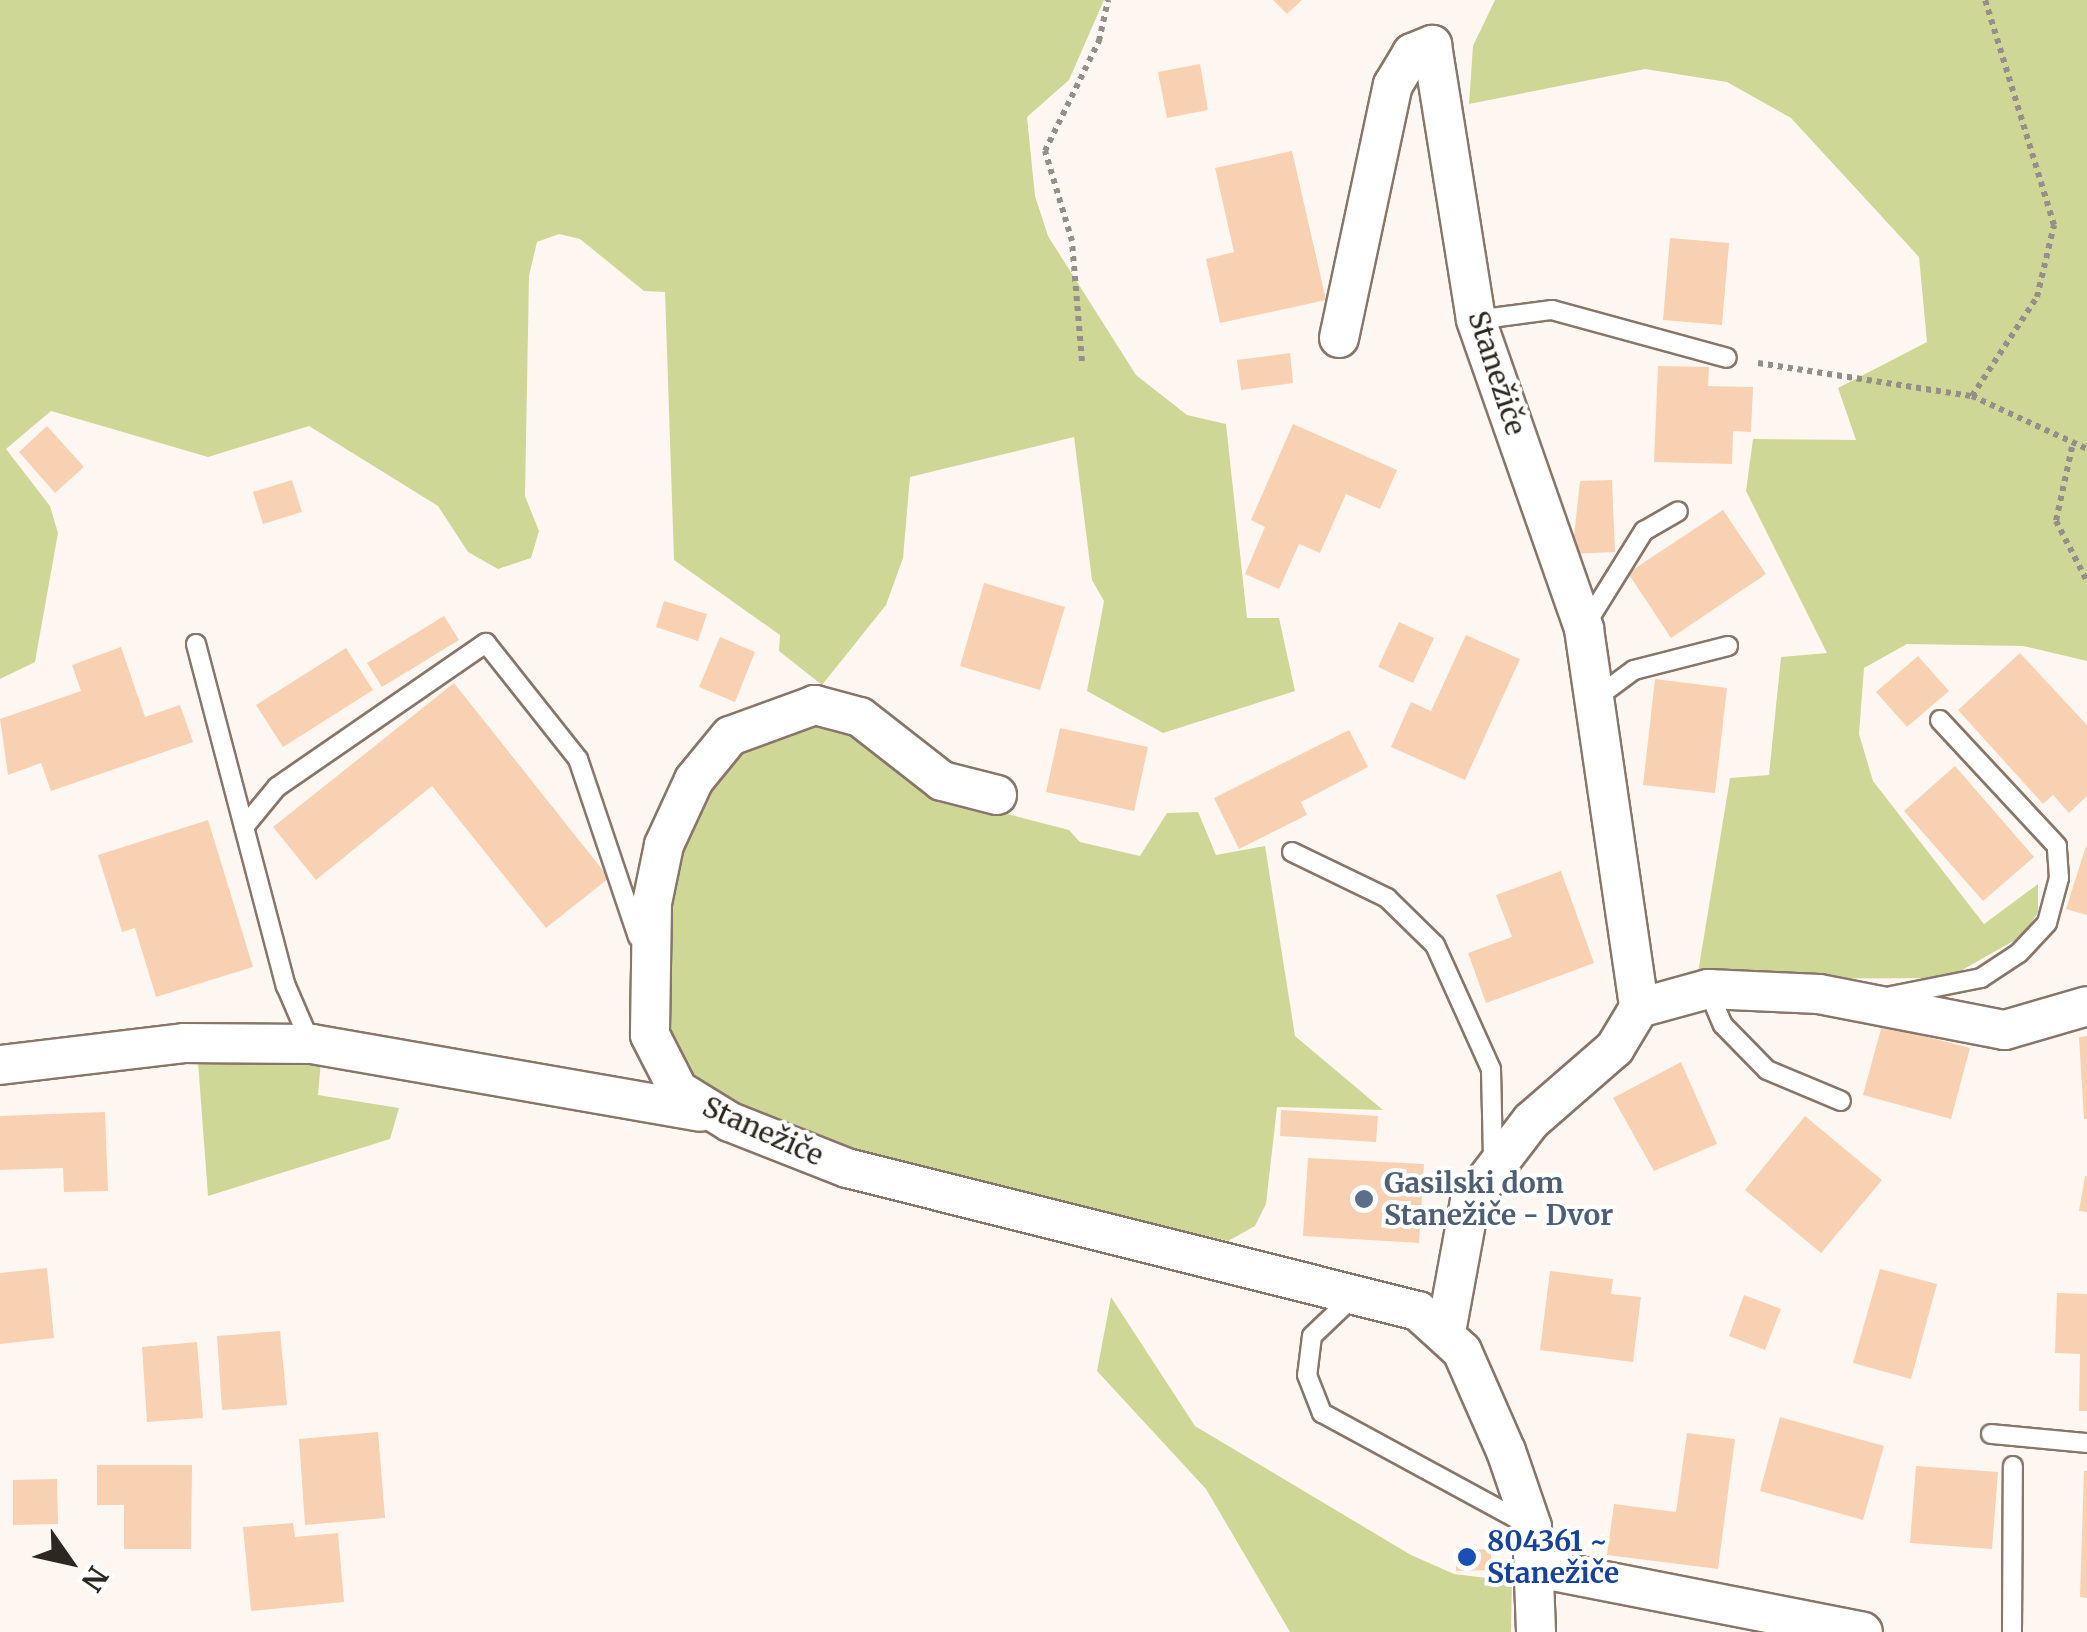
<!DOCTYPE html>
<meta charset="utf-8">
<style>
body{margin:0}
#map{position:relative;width:2087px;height:1632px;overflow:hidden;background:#fef7f1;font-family:Merriweather,serif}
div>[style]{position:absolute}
.green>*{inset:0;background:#cfd797}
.building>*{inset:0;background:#f8d1b2}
.path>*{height:6px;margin-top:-3px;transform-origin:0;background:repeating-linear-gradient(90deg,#958f89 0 5px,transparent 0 10px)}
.roads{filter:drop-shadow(2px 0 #87766a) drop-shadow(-2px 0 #87766a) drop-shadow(0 2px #87766a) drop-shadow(0 -2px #87766a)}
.service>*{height:18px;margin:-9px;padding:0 9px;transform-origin:9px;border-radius:9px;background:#fff}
.minor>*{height:38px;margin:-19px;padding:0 19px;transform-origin:19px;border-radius:19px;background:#fff}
.dots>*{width:28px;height:28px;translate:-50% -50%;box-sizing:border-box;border:5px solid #fff;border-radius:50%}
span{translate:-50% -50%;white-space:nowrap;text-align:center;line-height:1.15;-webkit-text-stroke:8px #fff;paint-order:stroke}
.street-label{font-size:28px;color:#2d2721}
.service-label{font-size:28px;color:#4e5e75;font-weight:700}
.left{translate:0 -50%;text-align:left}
.transit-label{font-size:28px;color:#164399;font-weight:700}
.north{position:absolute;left:20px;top:1512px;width:100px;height:100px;-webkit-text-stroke:8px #fff;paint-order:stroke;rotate:124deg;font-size:28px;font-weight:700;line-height:40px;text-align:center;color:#2d2721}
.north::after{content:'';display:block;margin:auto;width:35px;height:45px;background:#2d2721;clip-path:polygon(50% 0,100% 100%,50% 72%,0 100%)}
</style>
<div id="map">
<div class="green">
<div style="clip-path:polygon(0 0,1104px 0,1069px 80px,1027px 117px,1035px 196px,1048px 236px,1136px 375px,1187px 415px,1226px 424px,1247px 618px,1279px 618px,1295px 691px,1163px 733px,1087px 691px,1104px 601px,1092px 580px,1074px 437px,910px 477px,903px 558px,886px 605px,822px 685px,779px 651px,780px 635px,674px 560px,665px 292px,644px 291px,580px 239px,559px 234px,537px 242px,529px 276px,525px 496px,539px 531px,531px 558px,498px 569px,468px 552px,438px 506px,309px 426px,208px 457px,51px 411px,6px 449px,50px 506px,58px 533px,35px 662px,0 679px)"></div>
<div style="clip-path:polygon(1495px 0,2087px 0,2087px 661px,2023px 646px,1907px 644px,1864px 668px,1859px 734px,1873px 781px,1984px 924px,2038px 884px,2038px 912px,2024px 935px,1948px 978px,1697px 979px,1730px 778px,1769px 775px,1781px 657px,1827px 653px,1746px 491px,1753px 439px,1856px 440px,1838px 388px,1927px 342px,1919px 257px,1791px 118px,1727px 82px,1645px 69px,1469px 104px,1473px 46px)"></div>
<div style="clip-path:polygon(787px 719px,846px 723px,930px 794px,1069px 830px,1080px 842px,1140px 856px,1167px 813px,1198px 812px,1216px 855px,1265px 846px,1295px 1036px,1383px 1110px,1277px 1107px,1266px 1204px,1255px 1226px,1228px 1241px,821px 1144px,699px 1085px,668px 1040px,662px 922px,673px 859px,719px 764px)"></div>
<div style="clip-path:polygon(321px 1061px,318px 1095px,399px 1108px,390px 1139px,208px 1196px,198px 1062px)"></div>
<div style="clip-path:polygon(1111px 1297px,1195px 1426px,1411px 1555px,1454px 1574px,1512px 1581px,1511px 1632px,1290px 1632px,1206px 1489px,1097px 1371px)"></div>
</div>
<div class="building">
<div style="clip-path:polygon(1273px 0,1302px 0,1287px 14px)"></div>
<div style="clip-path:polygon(1200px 64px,1208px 110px,1167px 118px,1158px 72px)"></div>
<div style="clip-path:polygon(1292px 151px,1326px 300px,1220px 323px,1206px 259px,1234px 252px,1215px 168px)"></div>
<div style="clip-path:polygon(1670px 238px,1729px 243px,1722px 325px,1663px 320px)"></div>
<div style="clip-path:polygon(1290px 353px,1293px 383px,1241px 390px,1237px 360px)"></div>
<div style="clip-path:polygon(1658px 366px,1709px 367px,1708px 386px,1753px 387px,1751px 432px,1733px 431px,1732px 464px,1654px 462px)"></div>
<div style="clip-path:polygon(1293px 424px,1397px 470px,1380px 509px,1346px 494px,1320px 553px,1299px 544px,1279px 589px,1245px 574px,1265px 527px,1251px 520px)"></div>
<div style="clip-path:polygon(47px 426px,84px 467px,55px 493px,19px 452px)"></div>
<div style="clip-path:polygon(292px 480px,302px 512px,263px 524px,253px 492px)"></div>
<div style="clip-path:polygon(1612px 480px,1615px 552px,1572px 554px,1580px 481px)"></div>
<div style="clip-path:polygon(1723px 510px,1766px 574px,1671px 638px,1628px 573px)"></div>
<div style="clip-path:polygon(984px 583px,1065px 607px,1040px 690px,960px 666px)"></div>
<div style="clip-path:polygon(664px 601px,707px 614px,698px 641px,656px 627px)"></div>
<div style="clip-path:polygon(444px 616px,459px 640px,382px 687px,367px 663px)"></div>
<div style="clip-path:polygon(1399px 622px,1434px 638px,1413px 683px,1378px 667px)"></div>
<div style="clip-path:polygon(1466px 635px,1520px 659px,1465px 780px,1391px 747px,1411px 702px,1431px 711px)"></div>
<div style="clip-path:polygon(720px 637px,755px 652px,735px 702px,699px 687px)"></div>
<div style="clip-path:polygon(121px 647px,145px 717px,180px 705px,193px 742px,51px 791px,41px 763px,8px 775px,0 719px,81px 691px,72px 665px)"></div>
<div style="clip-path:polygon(346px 648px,373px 690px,283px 747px,256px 705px)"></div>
<div style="clip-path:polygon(2020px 653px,2087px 725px,2087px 796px,2069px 813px,2053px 795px,2043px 804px,1958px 710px)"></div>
<div style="clip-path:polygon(1918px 656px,1949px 691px,1907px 727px,1876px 692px)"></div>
<div style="clip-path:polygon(1655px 679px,1727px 688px,1715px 793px,1643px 785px)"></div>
<div style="clip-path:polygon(454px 683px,609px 878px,546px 928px,432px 786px,316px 880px,273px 827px)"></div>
<div style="clip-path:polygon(1060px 728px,1148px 747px,1134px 811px,1046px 792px)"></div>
<div style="clip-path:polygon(1349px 730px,1368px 767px,1301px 802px,1307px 815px,1239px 849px,1214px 798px)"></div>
<div style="clip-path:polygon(1955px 766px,2034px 857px,1983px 901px,1904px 811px)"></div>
<div style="clip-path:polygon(208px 820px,253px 967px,156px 997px,135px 928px,122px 932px,98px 855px)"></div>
<div style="clip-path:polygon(2086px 846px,2087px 846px,2087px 915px,2066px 909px)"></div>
<div style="clip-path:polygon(1561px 871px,1594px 963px,1486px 1003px,1468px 953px,1512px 937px,1496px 895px)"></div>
<div style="clip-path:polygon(1882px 1025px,1970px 1048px,1951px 1119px,1863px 1095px)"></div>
<div style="clip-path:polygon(2087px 1036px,2087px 1119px,2084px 1119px,2079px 1037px)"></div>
<div style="clip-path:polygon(1681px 1062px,1717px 1144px,1654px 1171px,1613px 1098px)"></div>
<div style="clip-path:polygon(1281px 1110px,1378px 1116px,1376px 1142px,1280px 1136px)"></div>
<div style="clip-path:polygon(105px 1112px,108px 1191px,64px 1192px,63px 1168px,0 1170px,0 1116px)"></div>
<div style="clip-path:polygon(1805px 1116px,1882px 1180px,1821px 1253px,1745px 1190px)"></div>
<div style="clip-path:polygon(1308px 1158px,1424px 1164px,1419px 1243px,1303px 1236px)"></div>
<div style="clip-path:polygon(2085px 1176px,2087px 1176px,2087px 1212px,2079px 1211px)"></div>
<div style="clip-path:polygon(47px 1268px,54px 1338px,0 1344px,0 1273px)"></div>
<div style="clip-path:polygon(1880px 1269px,1937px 1284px,1911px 1379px,1853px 1363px)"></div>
<div style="clip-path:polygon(1550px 1271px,1613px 1279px,1611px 1294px,1641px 1297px,1633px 1362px,1540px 1350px)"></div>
<div style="clip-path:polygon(2057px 1293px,2087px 1294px,2087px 1411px,2079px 1411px,2080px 1354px,2055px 1353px)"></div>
<div style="clip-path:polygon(1744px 1295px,1781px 1309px,1765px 1350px,1729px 1336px)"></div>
<div style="clip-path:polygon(280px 1331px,287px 1405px,222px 1410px,217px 1336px)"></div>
<div style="clip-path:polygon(197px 1342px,203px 1418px,147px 1422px,142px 1347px)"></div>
<div style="clip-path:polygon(1780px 1417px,1884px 1446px,1863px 1520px,1760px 1491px)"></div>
<div style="clip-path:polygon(378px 1432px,385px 1518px,305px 1525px,299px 1439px)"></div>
<div style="clip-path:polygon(1687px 1433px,1735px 1439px,1718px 1569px,1607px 1555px,1614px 1504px,1676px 1512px)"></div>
<div style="clip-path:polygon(97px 1465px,192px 1465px,191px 1549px,124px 1549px,124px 1505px,97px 1505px)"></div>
<div style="clip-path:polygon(1916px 1466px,1998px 1472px,1992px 1549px,1910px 1543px)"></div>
<div style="clip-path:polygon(2084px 1471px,2087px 1471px,2087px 1598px,2080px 1597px)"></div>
<div style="clip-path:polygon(57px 1479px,58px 1524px,13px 1525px,13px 1480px)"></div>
<div style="clip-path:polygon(293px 1523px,295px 1537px,338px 1533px,344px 1602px,251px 1611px,243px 1527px)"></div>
<div style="clip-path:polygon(1491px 1549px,1491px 1570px,1456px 1571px,1456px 1550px)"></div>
</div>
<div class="path">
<div style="left:1082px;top:361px;width:120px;rotate:-94.8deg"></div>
<div style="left:1072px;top:241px;width:94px;rotate:-106.7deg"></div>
<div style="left:1045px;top:151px;width:123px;rotate:-63.9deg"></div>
<div style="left:1099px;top:41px;width:42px;rotate:-77.6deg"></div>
<div style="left:1758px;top:363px;width:217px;rotate:8.8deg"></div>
<div style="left:1972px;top:396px;width:127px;rotate:24.7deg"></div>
<div style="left:1972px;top:396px;width:118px;rotate:-56.7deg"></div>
<div style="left:2037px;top:297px;width:74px;rotate:-76.7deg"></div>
<div style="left:2054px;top:225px;width:235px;rotate:-107deg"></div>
<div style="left:2072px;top:447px;width:76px;rotate:102.2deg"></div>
<div style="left:2056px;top:521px;width:68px;rotate:62.7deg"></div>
</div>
<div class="roads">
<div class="service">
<div style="left:1476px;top:320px;width:77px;rotate:-7.5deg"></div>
<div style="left:1552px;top:310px;width:181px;rotate:15.3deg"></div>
<div style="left:1586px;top:624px;width:110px;rotate:-58.1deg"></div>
<div style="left:1644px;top:531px;width:39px;rotate:-30deg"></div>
<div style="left:196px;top:644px;width:354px;rotate:75.3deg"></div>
<div style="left:286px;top:986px;width:63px;rotate:66.7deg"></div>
<div style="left:1596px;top:698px;width:47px;rotate:-36.4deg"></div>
<div style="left:1634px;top:670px;width:97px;rotate:-14.3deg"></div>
<div style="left:244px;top:827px;width:52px;rotate:-50.5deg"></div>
<div style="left:277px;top:787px;width:254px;rotate:-34.6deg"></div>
<div style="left:486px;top:643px;width:148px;rotate:51.6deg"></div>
<div style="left:578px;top:759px;width:188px;rotate:71.4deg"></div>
<div style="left:1292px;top:852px;width:106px;rotate:25.8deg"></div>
<div style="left:1387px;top:898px;width:67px;rotate:44.4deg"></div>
<div style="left:1435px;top:945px;width:136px;rotate:65.7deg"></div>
<div style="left:1491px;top:1069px;width:90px;rotate:88.7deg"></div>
<div style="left:1708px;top:990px;width:38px;rotate:67deg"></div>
<div style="left:1723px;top:1025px;width:63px;rotate:45.6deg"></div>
<div style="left:1767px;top:1070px;width:80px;rotate:22.7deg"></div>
<div style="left:1891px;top:996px;width:92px;rotate:-11.3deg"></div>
<div style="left:1981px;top:978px;width:45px;rotate:-33.3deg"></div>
<div style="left:2019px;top:953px;width:41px;rotate:-47deg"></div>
<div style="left:2047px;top:923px;width:47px;rotate:-75.1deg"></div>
<div style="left:2059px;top:878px;width:32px;rotate:-94deg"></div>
<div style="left:2057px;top:846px;width:172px;rotate:-132.9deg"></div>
<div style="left:1355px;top:1295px;width:59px;rotate:136.4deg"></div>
<div style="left:1312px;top:1336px;width:39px;rotate:97deg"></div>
<div style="left:1307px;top:1375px;width:41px;rotate:68.5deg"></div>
<div style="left:1322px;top:1413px;width:237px;rotate:28.5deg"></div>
<div style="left:1991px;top:1434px;width:96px;rotate:5.4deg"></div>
<div style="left:2012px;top:1632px;width:166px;rotate:-89.7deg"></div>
</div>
<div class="minor">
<div style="left:1339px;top:338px;width:259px;rotate:-78deg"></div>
<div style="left:1393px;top:85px;width:37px;rotate:-59deg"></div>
<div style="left:1412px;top:53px;width:22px;rotate:-22deg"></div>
<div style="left:1432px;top:45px;width:278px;rotate:80.9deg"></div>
<div style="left:1476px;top:320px;width:327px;rotate:70.7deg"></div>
<div style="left:1584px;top:629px;width:383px;rotate:81.7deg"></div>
<div style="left:1639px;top:1008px;width:47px;rotate:121deg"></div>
<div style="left:1615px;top:1048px;width:111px;rotate:139deg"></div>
<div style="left:1531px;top:1121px;width:101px;rotate:127.3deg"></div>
<div style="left:1470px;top:1201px;width:133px;rotate:100.4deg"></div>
<div style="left:997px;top:795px;width:57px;rotate:-165.7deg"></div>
<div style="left:942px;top:781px;width:104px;rotate:-142deg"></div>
<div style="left:860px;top:717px;width:47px;rotate:-165.1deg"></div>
<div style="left:815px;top:705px;width:90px;rotate:160deg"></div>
<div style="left:730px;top:736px;width:57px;rotate:129.3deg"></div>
<div style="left:694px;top:780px;width:72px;rotate:114.8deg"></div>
<div style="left:664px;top:845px;width:59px;rotate:101.7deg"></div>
<div style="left:652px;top:903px;width:132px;rotate:90.9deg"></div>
<div style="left:650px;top:1035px;width:62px;rotate:63deg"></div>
<div style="left:678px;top:1090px;width:61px;rotate:31.6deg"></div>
<div style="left:730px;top:1122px;width:126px;rotate:21.5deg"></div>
<div style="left:847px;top:1168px;width:589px;rotate:14.06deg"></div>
<div style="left:1418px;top:1311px;width:59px;rotate:42.3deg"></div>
<div style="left:1462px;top:1351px;width:109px;rotate:66.3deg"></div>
<div style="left:1506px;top:1451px;width:80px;rotate:71.1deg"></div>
<div style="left:1532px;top:1527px;width:105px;rotate:87.8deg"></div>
<div style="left:1639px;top:1008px;width:72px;rotate:-15.4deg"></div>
<div style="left:1708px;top:989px;width:111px;rotate:2.6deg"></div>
<div style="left:1819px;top:994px;width:189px;rotate:11deg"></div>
<div style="left:2005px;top:1030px;width:85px;rotate:-16.3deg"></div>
<div style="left:0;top:1065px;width:185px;rotate:-6.8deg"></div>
<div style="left:184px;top:1043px;width:128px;rotate:0.4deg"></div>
<div style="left:312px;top:1044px;width:394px;rotate:9.9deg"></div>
<div style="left:1538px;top:1568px;width:331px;rotate:11.1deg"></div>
</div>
</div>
<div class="dots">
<div style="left:1364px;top:1199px;background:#5c6f8a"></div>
<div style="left:1467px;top:1557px;background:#1a4fb4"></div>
</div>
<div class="street-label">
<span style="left:1497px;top:373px;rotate:72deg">Stanežiče</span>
<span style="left:763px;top:1131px;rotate:24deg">Stanežiče</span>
</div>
<div class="service-label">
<span class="left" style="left:1384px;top:1199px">Gasilski dom<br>Stanežiče - Dvor</span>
</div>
<div class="transit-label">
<span class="left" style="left:1487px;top:1557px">804361 ~<br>Stanežiče</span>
</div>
<div class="north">N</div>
</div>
